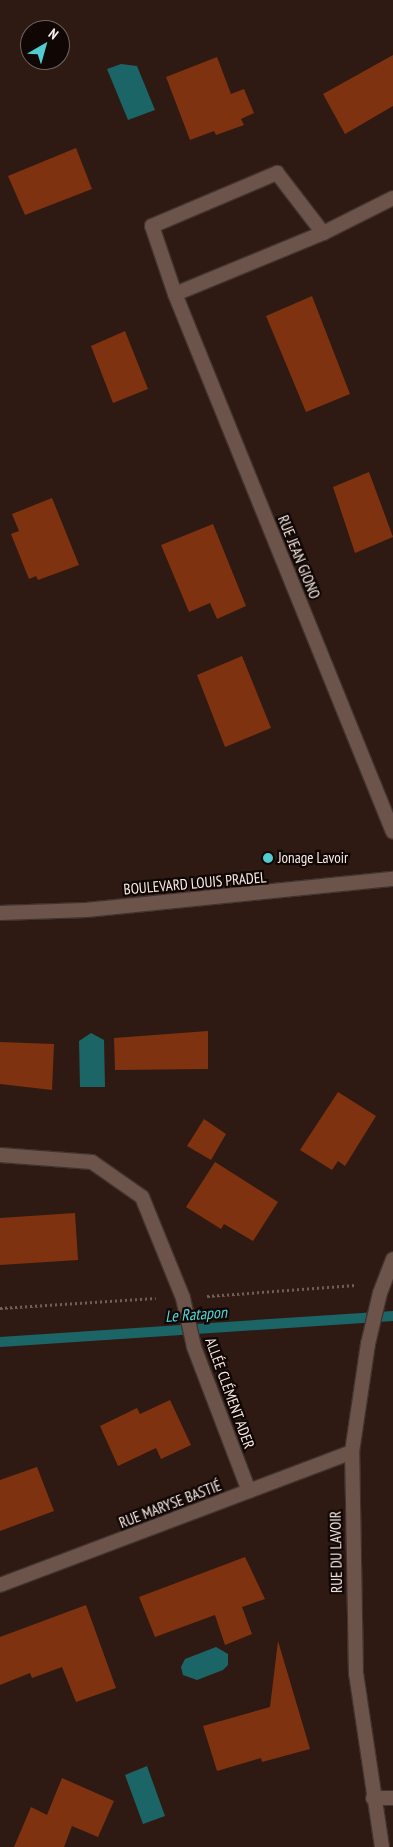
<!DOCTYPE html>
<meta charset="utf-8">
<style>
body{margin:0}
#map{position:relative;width:393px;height:1847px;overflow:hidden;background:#2e1a12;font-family:"PT Sans Narrow",sans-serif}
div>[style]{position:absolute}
.water>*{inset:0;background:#1b6567}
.stream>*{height:10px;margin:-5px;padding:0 5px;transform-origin:5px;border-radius:5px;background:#1b6567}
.building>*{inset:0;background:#7f320f}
.path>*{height:3px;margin-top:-1.5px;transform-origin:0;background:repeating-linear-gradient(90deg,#6f5d56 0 2.5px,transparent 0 5px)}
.roads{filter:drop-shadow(1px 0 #43332f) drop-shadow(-1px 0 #43332f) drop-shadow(0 1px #43332f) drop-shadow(0 -1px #43332f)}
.service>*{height:14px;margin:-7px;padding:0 7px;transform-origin:7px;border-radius:7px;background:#6c544b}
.minor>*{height:14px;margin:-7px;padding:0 7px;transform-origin:7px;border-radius:7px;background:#6c544b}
.dots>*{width:14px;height:14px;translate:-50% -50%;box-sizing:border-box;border:2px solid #100705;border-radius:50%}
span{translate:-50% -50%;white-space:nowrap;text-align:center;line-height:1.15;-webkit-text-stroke:4.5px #100705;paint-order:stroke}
.street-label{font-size:15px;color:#faece6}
.poi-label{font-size:15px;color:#faece6}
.left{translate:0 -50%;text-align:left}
.water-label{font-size:16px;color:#4fd8dd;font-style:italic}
.north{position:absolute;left:20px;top:20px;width:50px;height:50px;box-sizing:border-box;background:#100705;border:1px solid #6e635f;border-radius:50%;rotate:38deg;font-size:14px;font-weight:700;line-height:20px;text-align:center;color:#faece6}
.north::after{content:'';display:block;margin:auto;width:18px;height:22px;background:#52ccd0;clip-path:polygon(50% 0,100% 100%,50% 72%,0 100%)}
</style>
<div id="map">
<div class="water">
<div style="clip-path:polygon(121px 64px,137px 66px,155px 110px,128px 120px,107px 69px)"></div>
<div style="clip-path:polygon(91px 1033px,104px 1040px,105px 1087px,80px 1087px,79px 1041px)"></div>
<div style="clip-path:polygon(216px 1647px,228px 1654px,228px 1665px,223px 1670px,197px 1680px,183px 1675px,181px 1667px,185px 1659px)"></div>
<div style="clip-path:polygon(147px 1766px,165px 1816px,143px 1824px,125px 1775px)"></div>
</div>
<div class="stream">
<div style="left:0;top:1342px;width:394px;rotate:-3.8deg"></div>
</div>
<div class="building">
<div style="clip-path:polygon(393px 55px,393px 106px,345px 134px,323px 94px)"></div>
<div style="clip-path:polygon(217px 57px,231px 94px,244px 89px,254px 113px,241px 119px,244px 125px,216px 135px,214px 131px,190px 140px,166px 77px)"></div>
<div style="clip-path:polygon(76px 148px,92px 189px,25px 215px,8px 176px)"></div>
<div style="clip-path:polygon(312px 296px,350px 394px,306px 412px,266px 316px)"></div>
<div style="clip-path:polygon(125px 331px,148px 389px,113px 403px,91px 346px)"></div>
<div style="clip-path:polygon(369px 472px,393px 537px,355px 553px,333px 487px)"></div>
<div style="clip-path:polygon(52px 498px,79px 565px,38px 580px,36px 576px,29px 579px,11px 534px,19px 531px,12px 514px)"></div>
<div style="clip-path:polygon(213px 524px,246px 606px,217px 619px,210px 603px,189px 612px,161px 545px)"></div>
<div style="clip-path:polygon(242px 656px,271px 728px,225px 747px,197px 675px)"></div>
<div style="clip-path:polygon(208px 1031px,208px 1069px,115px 1070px,114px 1038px)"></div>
<div style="clip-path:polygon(0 1042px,54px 1044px,52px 1090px,0 1084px)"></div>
<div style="clip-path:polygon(338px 1092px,376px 1116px,345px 1166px,338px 1161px,332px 1170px,300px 1150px)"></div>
<div style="clip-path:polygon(204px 1119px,226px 1134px,211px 1160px,187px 1146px)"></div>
<div style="clip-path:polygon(215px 1162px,278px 1202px,253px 1241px,224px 1224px,221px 1229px,186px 1207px)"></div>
<div style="clip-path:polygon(75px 1213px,78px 1260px,0 1265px,0 1218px)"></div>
<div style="clip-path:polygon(170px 1400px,191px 1445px,161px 1459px,156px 1448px,118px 1466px,100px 1426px,137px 1408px,140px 1414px)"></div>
<div style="clip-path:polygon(37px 1467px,54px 1511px,0 1531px,0 1480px)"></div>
<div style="clip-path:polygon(245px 1557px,265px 1599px,242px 1607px,252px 1634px,225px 1645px,215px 1615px,155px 1637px,139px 1597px)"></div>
<div style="clip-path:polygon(86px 1605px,116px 1688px,76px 1702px,62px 1667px,32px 1678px,30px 1673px,0 1685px,0 1637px)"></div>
<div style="clip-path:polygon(278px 1641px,310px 1749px,262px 1762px,261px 1758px,217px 1771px,203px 1726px,270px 1707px)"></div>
<div style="clip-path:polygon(62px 1778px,114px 1801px,98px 1837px,72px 1826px,64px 1847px,14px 1847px,31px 1807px,47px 1815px)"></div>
</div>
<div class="path">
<div style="left:207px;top:1296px;width:149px;rotate:-4.2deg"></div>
<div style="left:0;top:1308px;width:156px;rotate:-3.7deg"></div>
</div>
<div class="roads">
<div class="service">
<div style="left:373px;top:1798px;width:20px"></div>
</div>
<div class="minor">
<div style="left:393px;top:198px;width:78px;rotate:153.4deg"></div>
<div style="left:323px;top:233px;width:160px;rotate:157.6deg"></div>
<div style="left:175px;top:294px;width:580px;rotate:67.94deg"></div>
<div style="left:175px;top:294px;width:72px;rotate:-108.7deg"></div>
<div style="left:152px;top:226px;width:136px;rotate:-23deg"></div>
<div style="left:277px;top:173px;width:76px;rotate:52.5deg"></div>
<div style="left:0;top:913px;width:86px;rotate:-2deg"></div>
<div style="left:86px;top:910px;width:309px;rotate:-5.8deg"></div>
<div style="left:0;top:1155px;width:92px;rotate:4.4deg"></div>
<div style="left:92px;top:1162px;width:61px;rotate:35deg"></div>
<div style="left:142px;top:1197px;width:109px;rotate:67.9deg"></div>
<div style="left:183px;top:1298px;width:50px;rotate:77.3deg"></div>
<div style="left:194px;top:1347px;width:154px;rotate:69.1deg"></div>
<div style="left:0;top:1585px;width:376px;rotate:-20.7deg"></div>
<div style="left:382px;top:1847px;width:175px;rotate:-98.5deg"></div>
<div style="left:356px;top:1674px;width:222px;rotate:-91deg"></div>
<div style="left:352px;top:1452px;width:109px;rotate:-81.6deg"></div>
<div style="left:368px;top:1344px;width:52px;rotate:-76.8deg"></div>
<div style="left:380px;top:1293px;width:36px;rotate:-69deg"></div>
</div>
</div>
<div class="dots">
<div style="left:268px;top:858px;background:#52ccd0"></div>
</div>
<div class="street-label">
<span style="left:299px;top:557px;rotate:68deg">RUE JEAN GIONO</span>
<span style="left:195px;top:883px;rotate:-5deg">BOULEVARD LOUIS PRADEL</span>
<span style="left:230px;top:1393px;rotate:70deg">ALLÉE CLÉMENT ADER</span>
<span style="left:170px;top:1504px;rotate:-21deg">RUE MARYSE BASTIÉ</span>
<span style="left:336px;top:1552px;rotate:-91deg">RUE DU LAVOIR</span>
</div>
<div class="poi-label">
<span class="left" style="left:278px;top:858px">Jonage Lavoir</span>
</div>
<div class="water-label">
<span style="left:196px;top:1314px;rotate:-4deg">Le Ratapon</span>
</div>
<div class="north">N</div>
</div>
